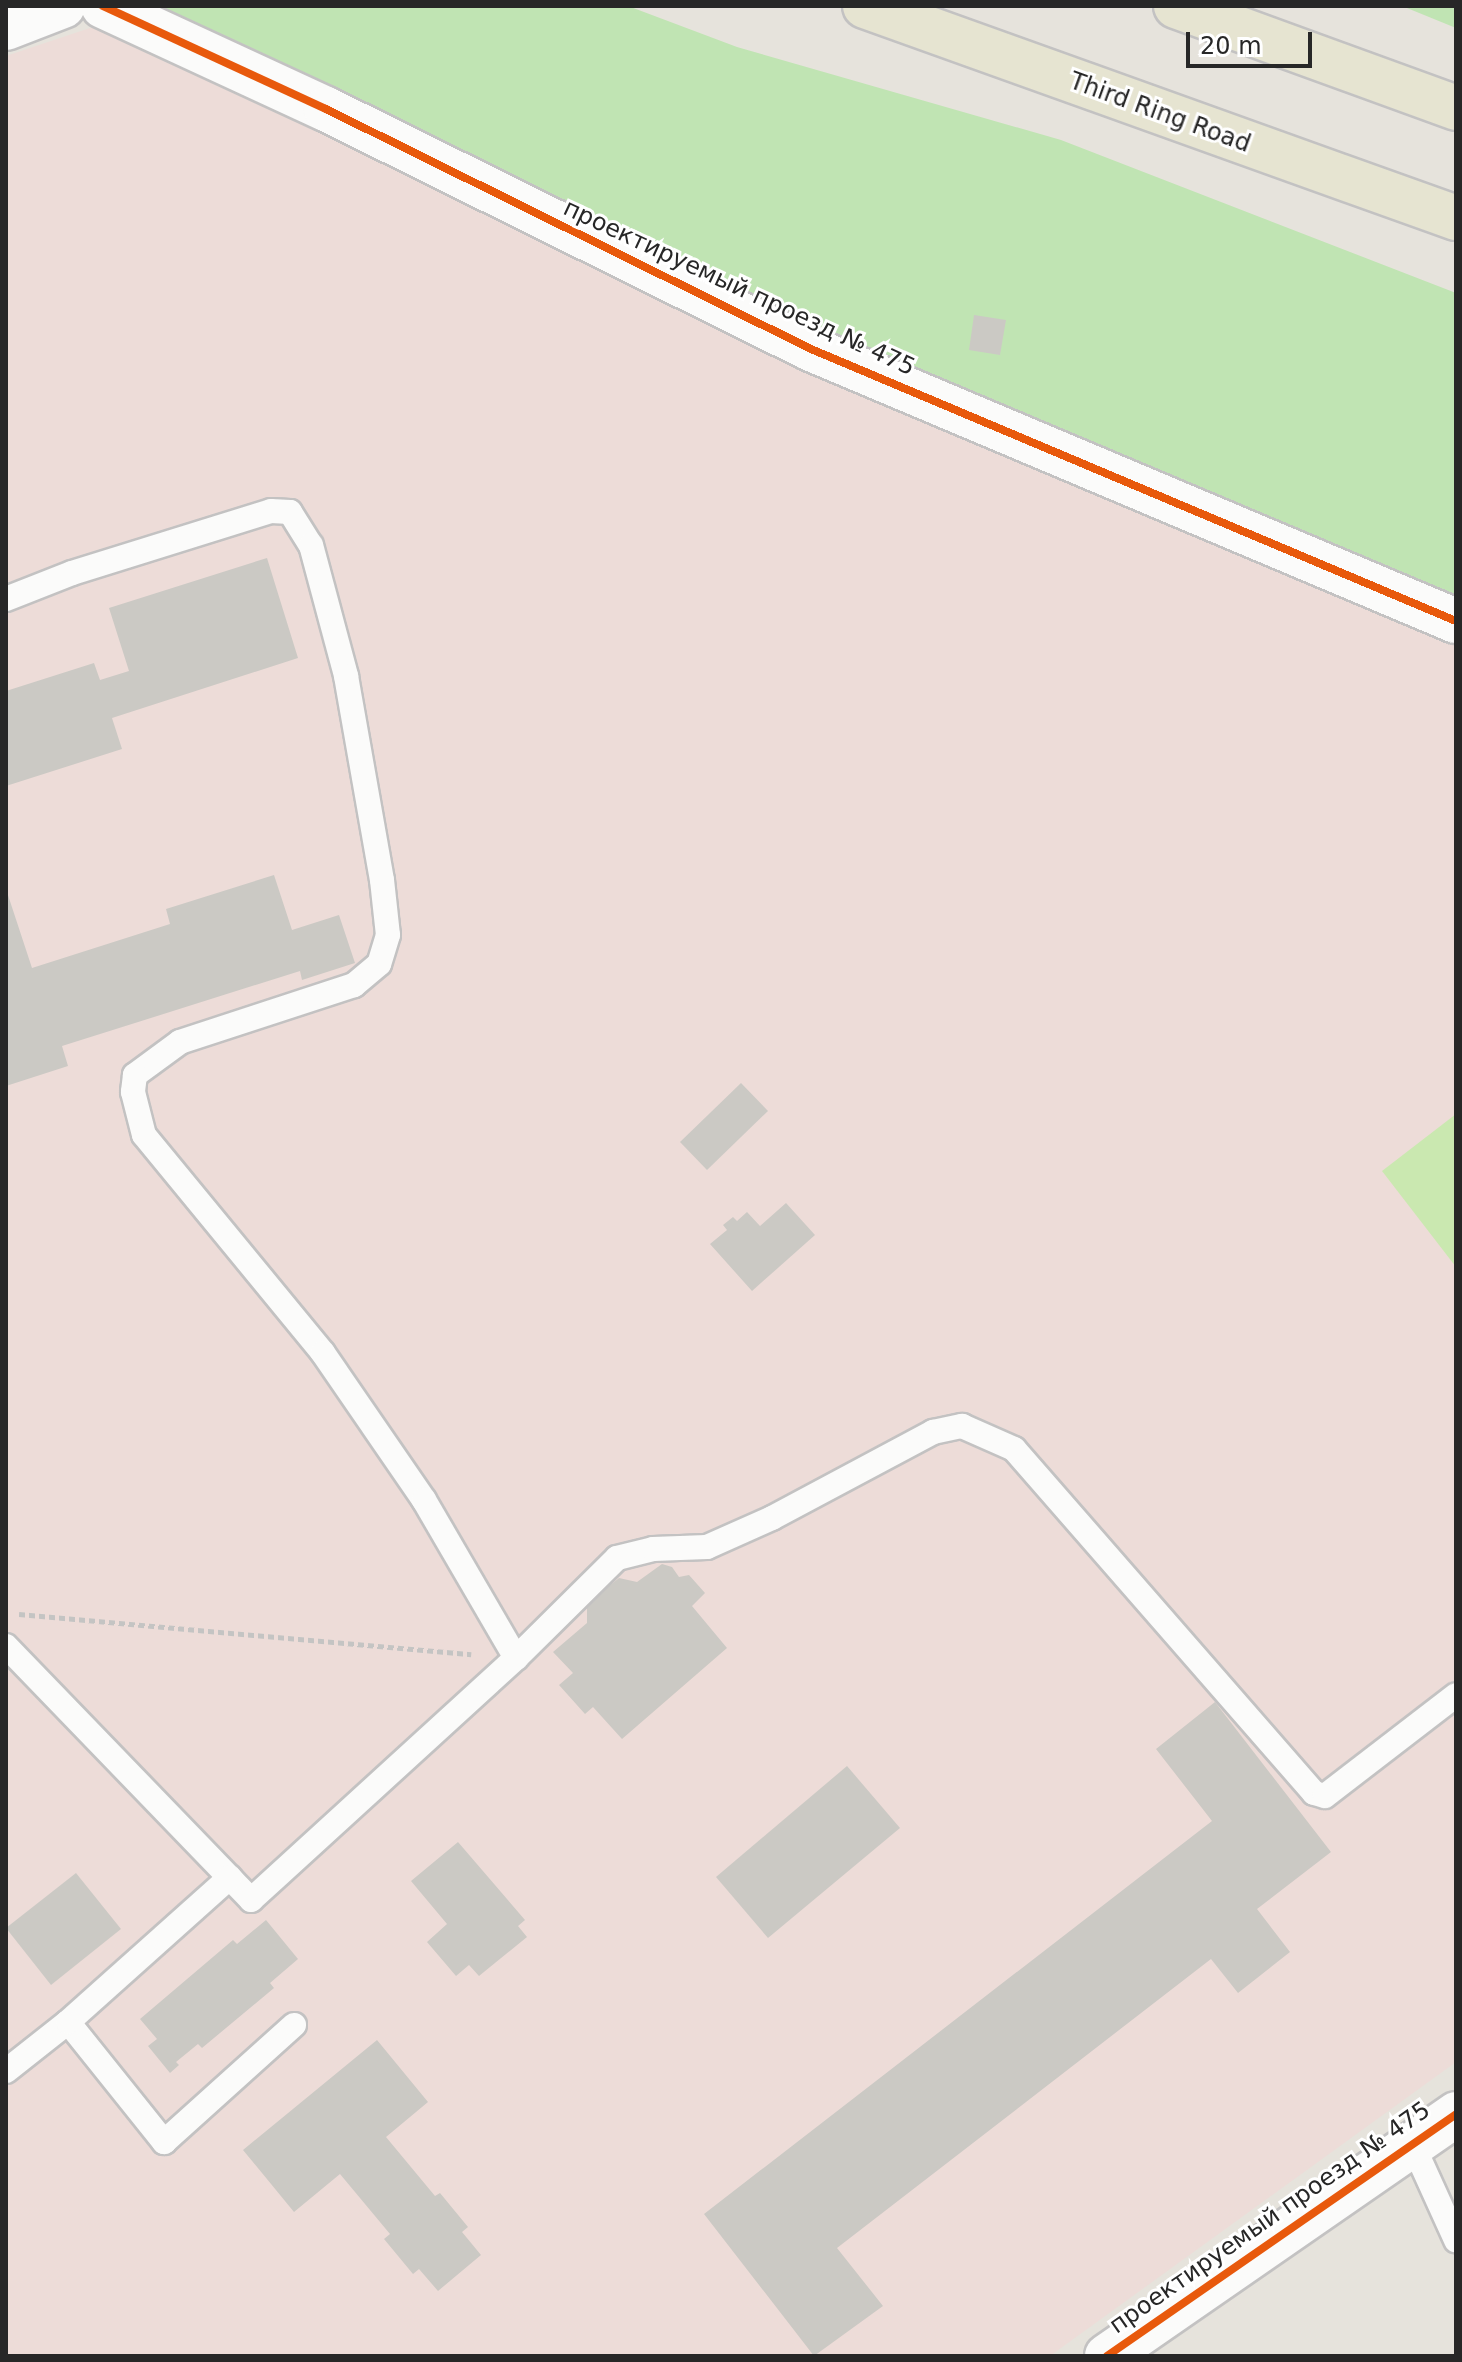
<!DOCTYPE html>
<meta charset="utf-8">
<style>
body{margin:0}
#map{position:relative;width:1462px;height:2362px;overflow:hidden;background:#e6e3dc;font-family:"DejaVu Sans",sans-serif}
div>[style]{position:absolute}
.medical>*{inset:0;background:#eddcd8}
.green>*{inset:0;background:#c0e4b3}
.pitch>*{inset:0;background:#cae8b0}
.building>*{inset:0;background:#cbc9c4}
.path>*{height:5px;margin-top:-2.5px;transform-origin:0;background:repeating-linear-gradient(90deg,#c4c4c3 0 6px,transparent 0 10px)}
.roads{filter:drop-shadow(2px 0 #c3c2c2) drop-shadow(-2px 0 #c3c2c2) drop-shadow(0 2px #c3c2c2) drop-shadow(0 -2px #c3c2c2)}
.lane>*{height:24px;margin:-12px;padding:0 12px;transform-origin:12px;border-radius:12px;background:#fbfbfa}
.street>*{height:44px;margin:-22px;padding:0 22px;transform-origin:22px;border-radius:22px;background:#fbfbfa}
.primary>*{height:44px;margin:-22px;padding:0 22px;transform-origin:22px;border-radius:22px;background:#e6e4d1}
.cycleway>*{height:8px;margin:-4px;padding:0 4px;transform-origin:4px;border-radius:4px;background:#e8590c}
span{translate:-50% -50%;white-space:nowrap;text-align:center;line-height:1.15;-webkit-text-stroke:6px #fff;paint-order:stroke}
.street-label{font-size:24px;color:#272727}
.frame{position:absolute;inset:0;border:8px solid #272727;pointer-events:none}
.scale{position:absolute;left:1186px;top:32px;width:126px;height:36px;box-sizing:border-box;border:4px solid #272727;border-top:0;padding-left:10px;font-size:24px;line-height:28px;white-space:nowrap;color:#272727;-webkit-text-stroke:6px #fff;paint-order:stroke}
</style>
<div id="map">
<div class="medical">
<div style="clip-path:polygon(108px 22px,801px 371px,1456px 643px,1456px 2062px,1050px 2356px,6px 2356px,6px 56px)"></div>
</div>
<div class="green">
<div style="clip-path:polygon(115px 6px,628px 6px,737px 47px,1061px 140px,1456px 293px,1456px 643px,801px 371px,108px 22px)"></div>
<div style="clip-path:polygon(1402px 6px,1456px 6px,1456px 28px)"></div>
</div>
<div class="pitch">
<div style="clip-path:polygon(1456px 1114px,1456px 1267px,1382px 1171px)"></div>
</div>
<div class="building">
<div style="clip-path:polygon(974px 315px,1006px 320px,1000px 355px,969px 350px)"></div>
<div style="clip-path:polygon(267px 558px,298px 658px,112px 718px,122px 749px,6px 786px,6px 691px,94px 663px,100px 680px,129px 671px,109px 608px)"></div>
<div style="clip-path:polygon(274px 875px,292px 930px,339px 915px,355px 963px,302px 980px,300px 971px,62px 1046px,68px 1066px,6px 1086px,6px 889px,32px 968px,170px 924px,166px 909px)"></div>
<div style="clip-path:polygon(741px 1083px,768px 1111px,707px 1170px,680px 1142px)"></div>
<div style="clip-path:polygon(786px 1203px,815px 1235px,752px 1291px,710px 1244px,727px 1230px,723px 1225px,733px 1217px,737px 1221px,747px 1212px,760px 1226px)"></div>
<div style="clip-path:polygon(662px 1564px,672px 1567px,679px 1577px,689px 1575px,705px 1593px,692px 1606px,727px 1648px,622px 1739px,593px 1707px,585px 1714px,559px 1685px,573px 1673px,553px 1652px,587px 1623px,587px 1604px,619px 1578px,637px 1582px)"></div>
<div style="clip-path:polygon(1215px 1702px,1331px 1852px,1257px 1909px,1290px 1952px,1238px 1993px,1211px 1959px,837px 2248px,883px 2306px,814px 2356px,704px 2214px,1212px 1821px,1156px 1749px)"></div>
<div style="clip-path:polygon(847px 1766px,900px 1828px,768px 1938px,716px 1877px)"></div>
<div style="clip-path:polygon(458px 1842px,525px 1920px,518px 1926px,527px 1937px,479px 1976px,469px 1965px,456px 1976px,427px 1942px,447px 1924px,411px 1881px)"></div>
<div style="clip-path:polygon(76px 1873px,121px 1929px,51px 1985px,6px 1928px)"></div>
<div style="clip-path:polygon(266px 1920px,298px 1959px,270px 1983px,274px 1988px,202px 2048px,198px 2044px,176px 2062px,179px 2065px,170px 2073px,148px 2046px,157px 2039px,140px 2019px,233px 1940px,237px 1944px)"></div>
<div style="clip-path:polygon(377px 2040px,428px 2102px,386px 2137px,435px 2196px,440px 2193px,468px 2227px,462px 2232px,481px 2255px,438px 2291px,419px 2269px,413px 2274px,384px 2239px,390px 2234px,340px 2174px,294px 2212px,243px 2150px)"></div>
</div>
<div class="path">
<div style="left:19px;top:1614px;width:454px;rotate:5.1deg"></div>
</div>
<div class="roads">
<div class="lane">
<div style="left:6px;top:599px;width:71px;rotate:-21.5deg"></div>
<div style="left:72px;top:573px;width:208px;rotate:-17.3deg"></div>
<div style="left:271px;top:511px;width:19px;rotate:3deg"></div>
<div style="left:290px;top:512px;width:39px;rotate:58deg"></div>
<div style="left:311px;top:545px;width:136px;rotate:75deg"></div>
<div style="left:346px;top:676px;width:207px;rotate:80deg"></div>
<div style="left:382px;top:880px;width:55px;rotate:83.8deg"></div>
<div style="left:388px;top:935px;width:30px;rotate:107deg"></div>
<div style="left:379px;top:964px;width:33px;rotate:140deg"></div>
<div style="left:354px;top:985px;width:183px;rotate:161.9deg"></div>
<div style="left:180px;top:1042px;width:56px;rotate:143.7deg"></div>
<div style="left:135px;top:1075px;width:17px;rotate:97deg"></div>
<div style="left:133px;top:1092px;width:44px;rotate:75.7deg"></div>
<div style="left:144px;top:1135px;width:282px;rotate:50.6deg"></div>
<div style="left:323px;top:1353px;width:178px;rotate:55.5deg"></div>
<div style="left:424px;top:1500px;width:183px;rotate:59.8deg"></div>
<div style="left:6px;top:1646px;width:353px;rotate:46deg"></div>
<div style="left:251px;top:1900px;width:359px;rotate:-42.4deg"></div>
<div style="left:516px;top:1658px;width:142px;rotate:-44.7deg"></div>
<div style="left:617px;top:1558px;width:37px;rotate:-14deg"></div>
<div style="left:653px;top:1549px;width:54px;rotate:-2.1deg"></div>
<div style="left:707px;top:1547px;width:71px;rotate:-24deg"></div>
<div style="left:772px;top:1518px;width:183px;rotate:-28.1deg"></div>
<div style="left:933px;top:1432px;width:30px;rotate:-12deg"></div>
<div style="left:962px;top:1426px;width:57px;rotate:23.9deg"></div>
<div style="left:1014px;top:1449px;width:456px;rotate:48.9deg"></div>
<div style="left:1314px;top:1793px;width:11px;rotate:15deg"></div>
<div style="left:1325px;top:1796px;width:165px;rotate:-37.6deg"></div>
<div style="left:68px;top:2022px;width:154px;rotate:51.3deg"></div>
<div style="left:164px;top:2142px;width:175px;rotate:-42deg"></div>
<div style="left:6px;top:2071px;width:79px;rotate:-38.3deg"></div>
<div style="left:68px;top:2022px;width:217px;rotate:-41.8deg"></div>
<div style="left:1412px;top:2143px;width:107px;rotate:65.6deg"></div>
</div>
<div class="street">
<div style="left:103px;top:6px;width:246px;rotate:24.8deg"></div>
<div style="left:326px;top:109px;width:541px;rotate:26.33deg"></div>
<div style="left:811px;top:349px;width:700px;rotate:22.87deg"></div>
<div style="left:6px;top:28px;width:61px;rotate:-21.1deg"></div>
<div style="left:1107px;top:2356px;width:425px;rotate:-34.7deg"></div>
</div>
<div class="primary">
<div style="left:865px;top:6px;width:628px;rotate:19.73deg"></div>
<div style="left:1176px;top:6px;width:298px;rotate:20deg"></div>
</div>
</div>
<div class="cycleway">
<div style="left:103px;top:6px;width:246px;rotate:24.8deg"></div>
<div style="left:326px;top:109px;width:541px;rotate:26.33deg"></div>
<div style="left:811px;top:349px;width:700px;rotate:22.87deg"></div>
<div style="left:1107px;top:2356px;width:425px;rotate:-34.7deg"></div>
</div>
<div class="street-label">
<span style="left:1160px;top:113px;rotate:20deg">Third Ring Road</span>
<span style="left:739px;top:288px;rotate:25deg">проектируемый проезд № 475</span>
<span style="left:1270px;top:2218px;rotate:-35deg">проектируемый проезд № 475</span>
</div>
<div class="frame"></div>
<div class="scale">20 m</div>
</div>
